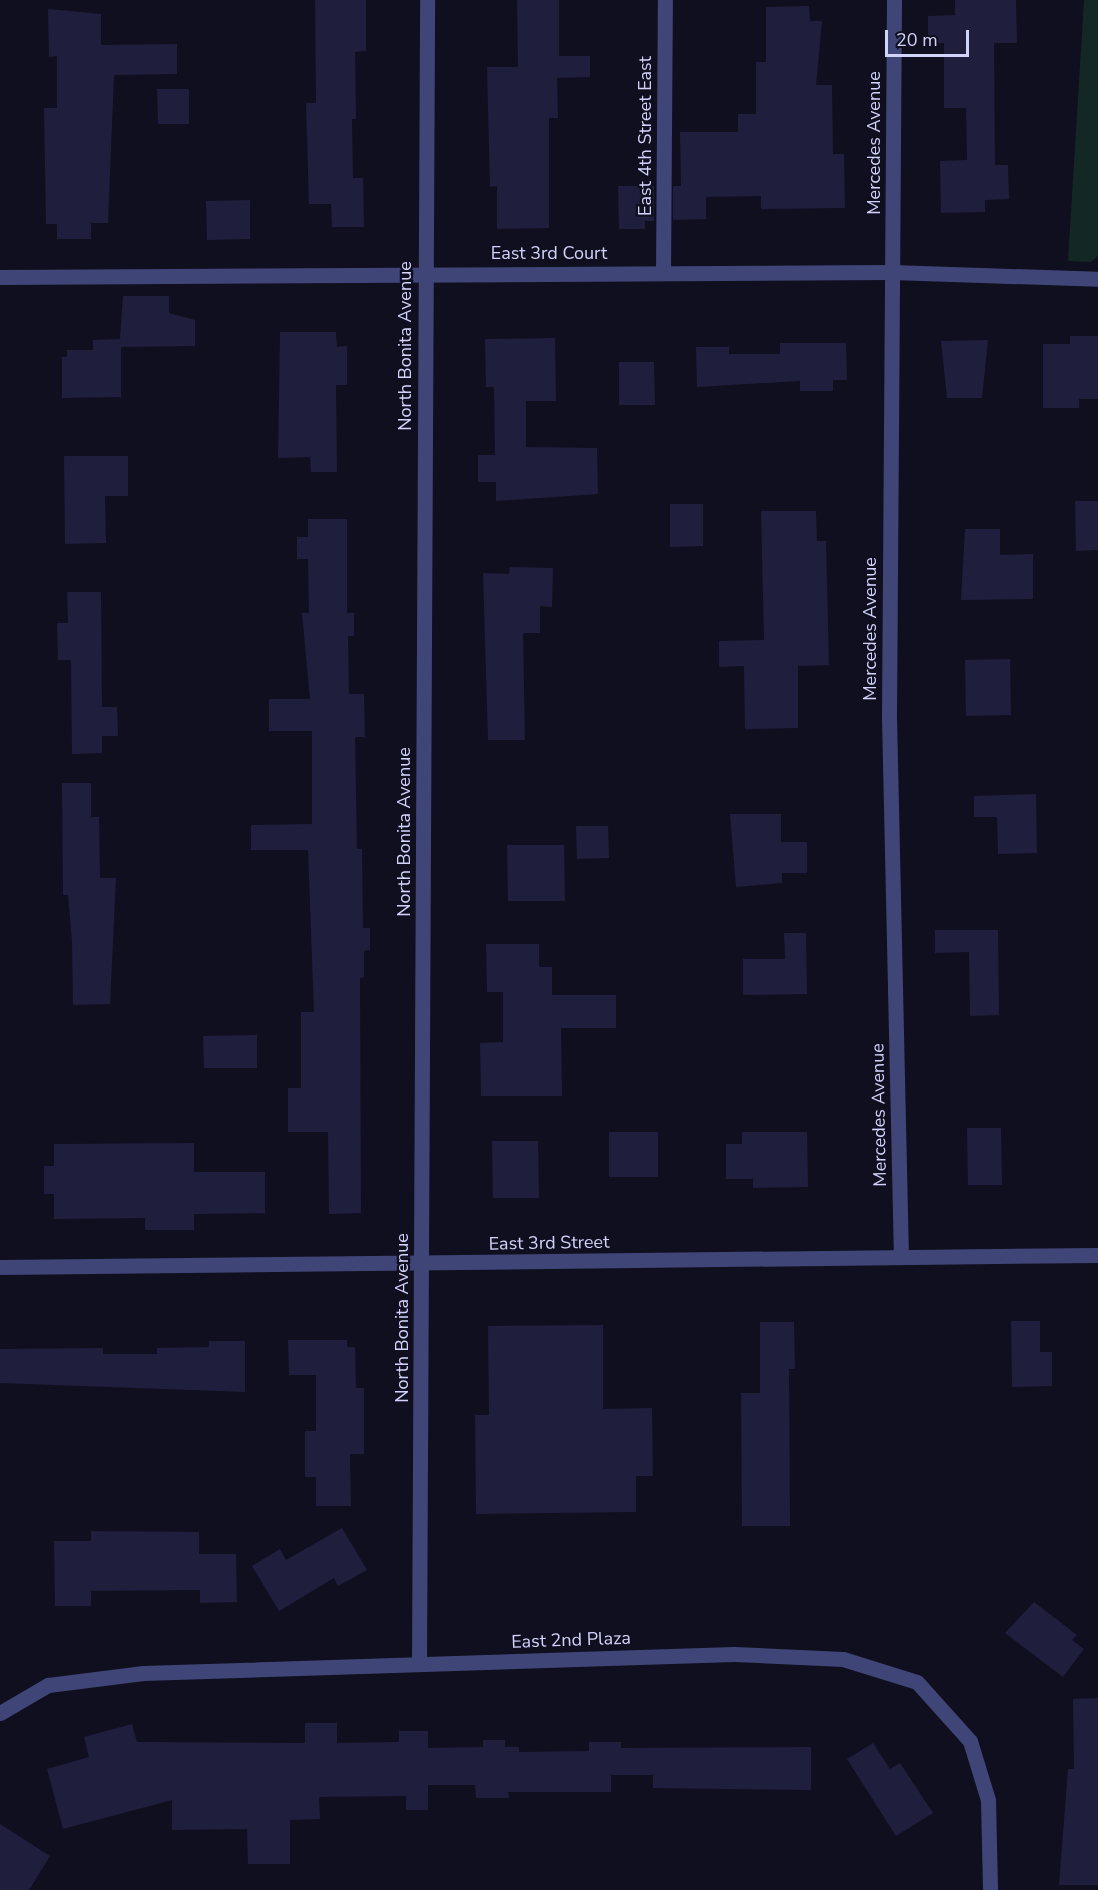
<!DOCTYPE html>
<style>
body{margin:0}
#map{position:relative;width:1098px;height:1890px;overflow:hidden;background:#100f1f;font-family:"Nunito Sans",sans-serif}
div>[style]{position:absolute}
.green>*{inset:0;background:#132825}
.building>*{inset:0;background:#201e3d}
.minor>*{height:15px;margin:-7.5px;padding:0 7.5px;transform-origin:7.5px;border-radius:7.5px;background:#404578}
span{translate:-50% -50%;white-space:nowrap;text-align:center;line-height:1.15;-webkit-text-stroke:4.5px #100f1f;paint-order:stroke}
.street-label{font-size:18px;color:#d2d3fa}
.scale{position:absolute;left:885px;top:30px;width:84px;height:27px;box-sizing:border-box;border:3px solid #d2d3fa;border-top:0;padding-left:8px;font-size:18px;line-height:21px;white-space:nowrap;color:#d2d3fa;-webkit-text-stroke:4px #100f1f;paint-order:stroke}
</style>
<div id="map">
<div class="green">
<div style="clip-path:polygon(1084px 0,1098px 0,1098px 256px,1091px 262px,1068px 261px)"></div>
</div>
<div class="building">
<div style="clip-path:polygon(315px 0,366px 0,366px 51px,355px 52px,356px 119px,352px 119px,353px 178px,363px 178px,364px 227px,332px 227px,331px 204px,309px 204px,306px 103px,316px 103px)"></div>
<div style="clip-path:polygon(517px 0,559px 0,559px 56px,590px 56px,590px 77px,557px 78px,558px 118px,549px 118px,549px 228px,497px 229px,497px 186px,490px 187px,487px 67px,518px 67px)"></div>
<div style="clip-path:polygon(955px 0,1016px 0,1017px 43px,994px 43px,995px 165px,1008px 165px,1009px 199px,985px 200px,985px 212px,941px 213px,940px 161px,967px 160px,966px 108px,944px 108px,944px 43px,928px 43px,928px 16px,955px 15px)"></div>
<div style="clip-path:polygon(809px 6px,810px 21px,822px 21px,816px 85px,832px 85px,833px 154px,844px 154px,845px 208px,761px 209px,761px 196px,706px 197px,706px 219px,673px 220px,673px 186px,681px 186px,680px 132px,738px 132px,738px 114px,756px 114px,756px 62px,766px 62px,766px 7px)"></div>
<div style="clip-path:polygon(48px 9px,101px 14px,101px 45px,177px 44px,177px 74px,114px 75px,108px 223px,91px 223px,91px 239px,57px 239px,57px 224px,46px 224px,44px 108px,57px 108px,57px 56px,49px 57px)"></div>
<div style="clip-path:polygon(157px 89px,189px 89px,189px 124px,158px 124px)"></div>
<div style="clip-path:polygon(618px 186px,654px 186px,654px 221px,645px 221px,645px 229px,619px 229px)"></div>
<div style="clip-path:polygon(250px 200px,250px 239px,207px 240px,206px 201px)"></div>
<div style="clip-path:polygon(123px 296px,169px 296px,169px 313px,195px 320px,195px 346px,121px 347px,121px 397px,62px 398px,62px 357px,67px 357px,67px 350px,93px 350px,93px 340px,120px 339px)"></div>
<div style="clip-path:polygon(280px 332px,336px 332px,337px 347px,347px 346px,347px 385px,336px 385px,337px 472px,311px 472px,310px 457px,278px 458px)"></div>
<div style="clip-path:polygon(1070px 336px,1098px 336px,1098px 399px,1079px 399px,1079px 408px,1043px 408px,1043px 344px,1070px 344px)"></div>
<div style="clip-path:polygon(555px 338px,556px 401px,526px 401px,526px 447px,597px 448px,598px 494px,496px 501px,496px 482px,478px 482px,478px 455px,495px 455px,494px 387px,486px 387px,485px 339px)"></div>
<div style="clip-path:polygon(988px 340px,982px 398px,947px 398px,941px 341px)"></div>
<div style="clip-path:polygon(780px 343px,846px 343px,847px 380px,833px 380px,833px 391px,800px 391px,800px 381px,697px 387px,696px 347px,729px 347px,729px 354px,780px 354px)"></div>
<div style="clip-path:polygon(619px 362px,654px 362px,655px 405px,619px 405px)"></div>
<div style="clip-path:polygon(64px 456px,128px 456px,128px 496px,105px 496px,106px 543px,65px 544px)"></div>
<div style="clip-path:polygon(1075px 501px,1098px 501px,1098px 550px,1076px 551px)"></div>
<div style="clip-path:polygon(670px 504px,703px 504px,703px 546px,670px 547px)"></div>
<div style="clip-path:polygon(761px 511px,816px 511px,817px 541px,826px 541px,829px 665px,798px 666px,798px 728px,745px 729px,744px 666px,719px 667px,719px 641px,764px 640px)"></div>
<div style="clip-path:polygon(308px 519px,347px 519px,347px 613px,354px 613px,354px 636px,348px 636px,349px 694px,364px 694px,365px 737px,355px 737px,357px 849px,362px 849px,363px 928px,370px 928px,370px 950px,364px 951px,364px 977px,360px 978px,361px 1213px,329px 1214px,328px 1132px,288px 1132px,288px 1088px,301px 1088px,301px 1012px,314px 1012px,308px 850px,251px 850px,251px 825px,312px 824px,312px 731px,269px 731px,269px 699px,310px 699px,302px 613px,309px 613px,308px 559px,297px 559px,297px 537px,308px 537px)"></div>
<div style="clip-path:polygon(965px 529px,1000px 529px,1000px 555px,1033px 554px,1033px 599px,961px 600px)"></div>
<div style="clip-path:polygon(510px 567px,553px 568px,552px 607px,540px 606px,540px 633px,523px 633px,525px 740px,488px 740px,483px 573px,509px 574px)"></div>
<div style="clip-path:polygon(67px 592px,101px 592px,102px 707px,117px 707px,118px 736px,102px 736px,102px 753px,72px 754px,71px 660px,58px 660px,57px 623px,68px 623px)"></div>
<div style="clip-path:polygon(1010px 659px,1011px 715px,966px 716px,965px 660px)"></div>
<div style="clip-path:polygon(62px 783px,91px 783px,91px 817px,99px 817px,100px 878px,116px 878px,110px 1004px,73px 1005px,72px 941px,68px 895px,63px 895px)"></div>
<div style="clip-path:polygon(1036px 794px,1037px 853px,998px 854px,997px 817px,974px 817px,974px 796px)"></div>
<div style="clip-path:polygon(730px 814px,781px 814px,781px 842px,807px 842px,807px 873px,782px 873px,782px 883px,736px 887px)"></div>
<div style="clip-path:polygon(576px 826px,608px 826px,609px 858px,577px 859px)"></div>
<div style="clip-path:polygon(507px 845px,564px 845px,565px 901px,508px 901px)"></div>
<div style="clip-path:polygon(935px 930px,998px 930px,999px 1015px,970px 1016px,969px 952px,935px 953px)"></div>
<div style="clip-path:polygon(784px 933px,806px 933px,807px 994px,743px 995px,743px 959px,785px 959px)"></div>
<div style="clip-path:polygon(486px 944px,539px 944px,539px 967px,552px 967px,552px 995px,616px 995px,616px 1028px,561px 1028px,562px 1096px,481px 1096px,480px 1043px,503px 1042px,503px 992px,487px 992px)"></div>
<div style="clip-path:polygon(257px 1035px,257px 1068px,204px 1068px,203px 1036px)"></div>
<div style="clip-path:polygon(967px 1128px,1001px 1128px,1002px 1185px,968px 1185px)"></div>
<div style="clip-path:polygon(609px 1132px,658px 1132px,658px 1177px,609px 1177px)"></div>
<div style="clip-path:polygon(742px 1132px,807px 1132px,808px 1187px,753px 1188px,753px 1179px,726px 1179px,726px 1144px,742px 1144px)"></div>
<div style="clip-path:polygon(492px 1141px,538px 1141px,539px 1198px,493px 1198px)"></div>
<div style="clip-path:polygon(194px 1143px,194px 1172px,265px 1172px,265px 1213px,194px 1214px,194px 1230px,145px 1230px,145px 1218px,54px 1219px,54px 1194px,44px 1194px,44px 1166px,54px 1166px,54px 1144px)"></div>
<div style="clip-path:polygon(1011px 1321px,1040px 1321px,1040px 1352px,1052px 1352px,1052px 1386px,1012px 1387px)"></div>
<div style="clip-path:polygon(760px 1322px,794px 1322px,795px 1369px,789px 1369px,790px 1526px,742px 1526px,741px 1393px,760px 1393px)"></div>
<div style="clip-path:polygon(603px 1325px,603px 1409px,652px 1408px,653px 1476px,636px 1476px,636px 1512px,476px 1514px,475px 1415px,489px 1415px,488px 1326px)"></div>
<div style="clip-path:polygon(288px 1340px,347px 1340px,347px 1347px,355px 1347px,356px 1388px,364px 1388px,364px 1454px,350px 1454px,351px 1506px,316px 1506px,316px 1477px,305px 1477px,305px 1431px,316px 1431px,316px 1375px,289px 1375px)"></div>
<div style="clip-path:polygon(209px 1341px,245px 1341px,245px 1392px,0 1383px,0 1349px,103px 1348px,103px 1354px,157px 1354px,157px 1348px,209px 1347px)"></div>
<div style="clip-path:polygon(342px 1528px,367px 1570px,338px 1586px,334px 1578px,279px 1611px,252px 1566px,280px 1549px,286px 1560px)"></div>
<div style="clip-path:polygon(91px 1531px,199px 1532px,199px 1554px,236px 1554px,237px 1602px,200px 1603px,200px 1590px,91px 1591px,91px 1606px,55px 1606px,54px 1541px,91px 1541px)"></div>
<div style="clip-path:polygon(1034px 1602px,1077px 1635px,1072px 1640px,1084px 1649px,1063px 1677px,1005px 1633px)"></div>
<div style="clip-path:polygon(1098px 1698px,1098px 1885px,1059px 1885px,1068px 1769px,1074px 1769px,1073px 1699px)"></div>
<div style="clip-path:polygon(305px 1723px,337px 1723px,337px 1743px,399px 1742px,399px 1731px,428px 1731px,428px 1748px,483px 1747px,483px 1740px,505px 1740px,505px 1747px,519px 1747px,519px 1752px,589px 1751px,589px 1742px,621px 1742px,621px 1748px,811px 1747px,811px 1790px,653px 1788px,653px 1775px,611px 1775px,611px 1792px,508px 1792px,509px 1798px,476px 1798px,475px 1785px,428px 1785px,428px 1810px,406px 1810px,406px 1796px,319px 1797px,320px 1819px,290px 1820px,290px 1864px,248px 1864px,247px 1829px,172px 1830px,172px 1800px,63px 1829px,47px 1769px,89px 1757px,84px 1737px,132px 1724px,137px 1742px,305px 1743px)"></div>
<div style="clip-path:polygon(873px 1743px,890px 1769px,900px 1763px,933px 1813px,896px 1836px,847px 1759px)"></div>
<div style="clip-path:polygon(0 1824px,50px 1856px,29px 1890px,0 1890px)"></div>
</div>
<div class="minor">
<div style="left:894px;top:0;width:717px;rotate:90.4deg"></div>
<div style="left:889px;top:717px;width:540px;rotate:88.73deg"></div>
<div style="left:663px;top:273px;width:273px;rotate:-89.6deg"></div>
<div style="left:0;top:277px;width:892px;rotate:-0.32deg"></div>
<div style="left:892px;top:272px;width:206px;rotate:1.9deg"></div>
<div style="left:0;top:1267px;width:1098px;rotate:-0.63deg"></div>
<div style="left:419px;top:1664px;width:1664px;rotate:-89.72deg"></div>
<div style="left:0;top:1713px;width:56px;rotate:-30.3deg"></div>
<div style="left:48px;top:1685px;width:96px;rotate:-7.2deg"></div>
<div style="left:143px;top:1673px;width:591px;rotate:-1.84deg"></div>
<div style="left:734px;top:1654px;width:109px;rotate:2.6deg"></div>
<div style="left:843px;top:1659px;width:77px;rotate:17.3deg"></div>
<div style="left:917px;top:1682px;width:79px;rotate:48.1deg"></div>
<div style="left:970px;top:1741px;width:62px;rotate:73deg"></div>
<div style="left:988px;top:1800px;width:90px;rotate:88.7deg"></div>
</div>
<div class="street-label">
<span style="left:645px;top:136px;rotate:-90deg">East 4th Street East</span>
<span style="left:874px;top:143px;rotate:-90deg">Mercedes Avenue</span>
<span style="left:549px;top:253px">East 3rd Court</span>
<span style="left:405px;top:346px;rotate:-90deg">North Bonita Avenue</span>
<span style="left:870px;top:629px;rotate:-90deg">Mercedes Avenue</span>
<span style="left:404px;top:832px;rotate:-90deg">North Bonita Avenue</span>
<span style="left:879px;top:1115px;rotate:-91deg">Mercedes Avenue</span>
<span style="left:549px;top:1243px;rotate:-1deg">East 3rd Street</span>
<span style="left:402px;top:1318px;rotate:-90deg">North Bonita Avenue</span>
<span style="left:571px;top:1640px;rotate:-2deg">East 2nd Plaza</span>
</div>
<div class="scale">20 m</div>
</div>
